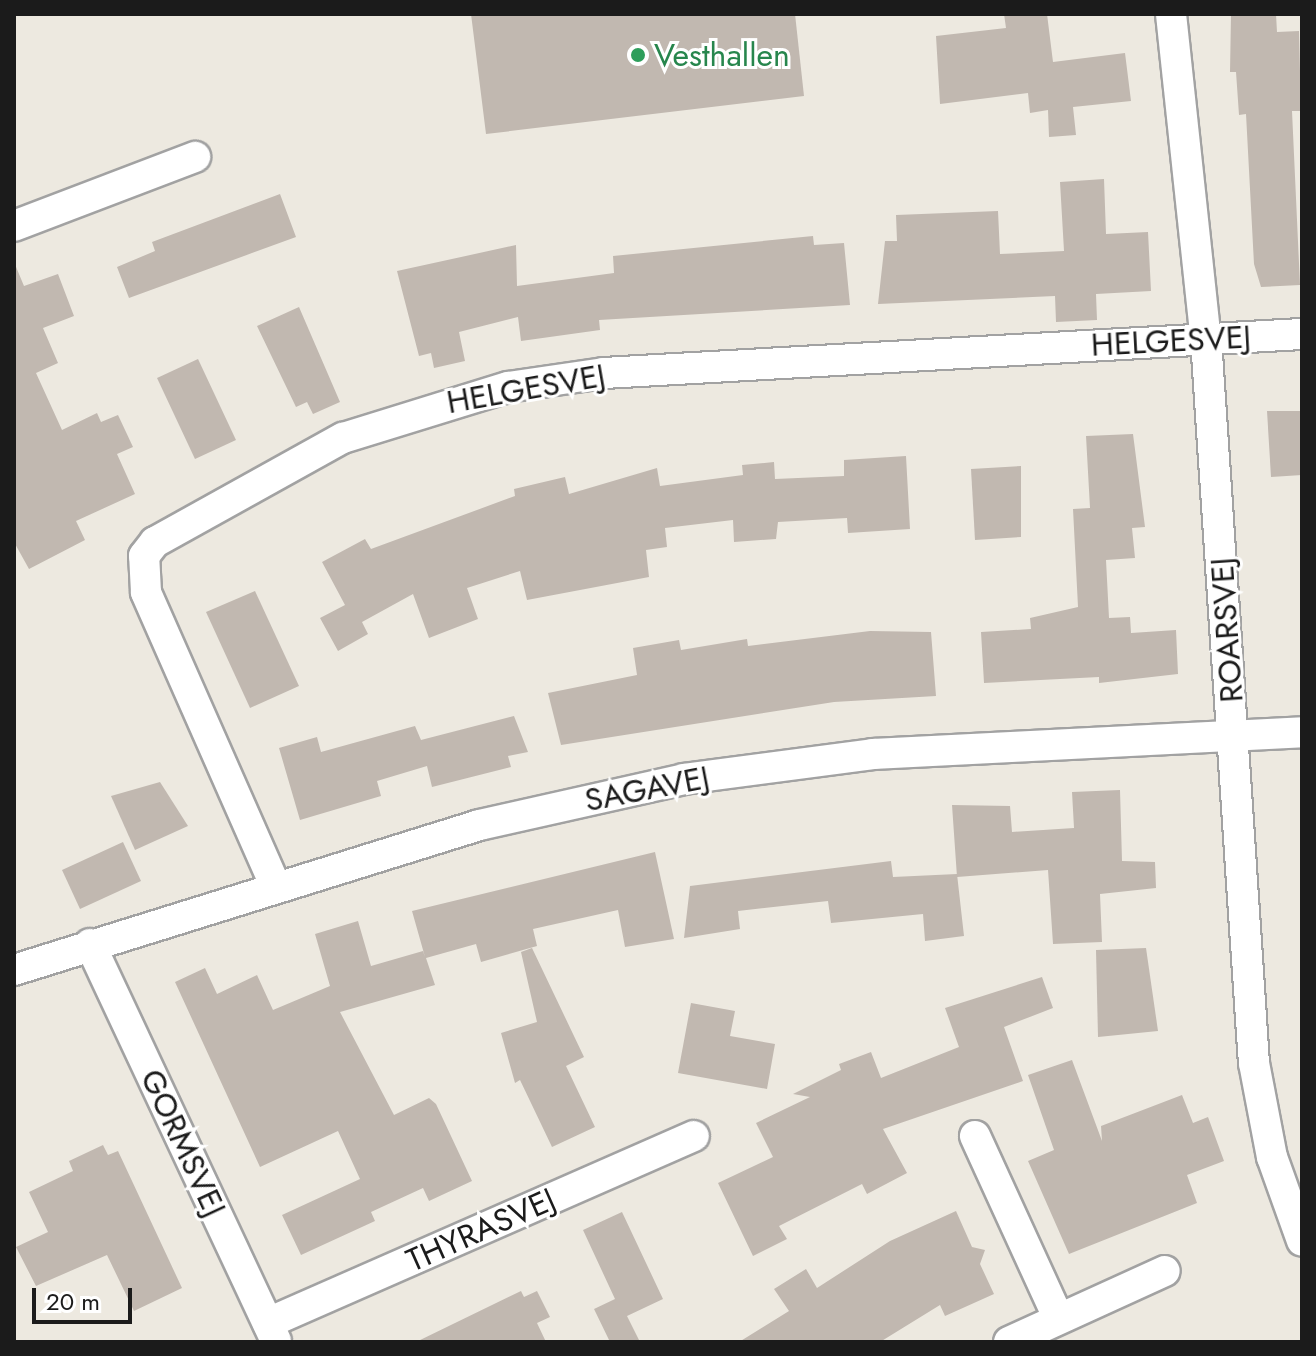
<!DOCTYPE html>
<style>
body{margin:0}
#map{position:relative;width:1316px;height:1356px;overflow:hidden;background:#ede9e0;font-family:Jost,sans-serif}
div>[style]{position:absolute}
.building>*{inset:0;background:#c1b8b0}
.roads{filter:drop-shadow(2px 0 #a2a2a2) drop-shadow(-2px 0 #a2a2a2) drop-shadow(0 2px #a2a2a2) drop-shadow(0 -2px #a2a2a2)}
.minor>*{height:30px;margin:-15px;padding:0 15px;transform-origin:15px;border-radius:15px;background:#fff}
.dots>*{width:22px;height:22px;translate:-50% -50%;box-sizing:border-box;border:4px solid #fff;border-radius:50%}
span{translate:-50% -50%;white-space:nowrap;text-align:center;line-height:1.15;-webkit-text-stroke:6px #fff;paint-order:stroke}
.leisure-label{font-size:32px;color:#27864d}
.left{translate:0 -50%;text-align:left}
.street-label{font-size:32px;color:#1b1b1b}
.frame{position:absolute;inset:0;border:16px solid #1b1b1b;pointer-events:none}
.scale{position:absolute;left:32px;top:1288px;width:100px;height:36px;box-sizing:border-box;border:4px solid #1b1b1b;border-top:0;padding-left:10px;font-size:24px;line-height:28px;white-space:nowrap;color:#1b1b1b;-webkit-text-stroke:6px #fff;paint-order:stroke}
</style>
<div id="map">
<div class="building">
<div style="clip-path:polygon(471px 14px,795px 14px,804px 96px,486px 134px)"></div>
<div style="clip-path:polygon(1004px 14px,1047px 14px,1053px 62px,1125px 53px,1131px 101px,1073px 107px,1076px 135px,1049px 137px,1048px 110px,1030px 113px,1028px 93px,940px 104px,936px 36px,1006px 28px)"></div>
<div style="clip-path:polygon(1231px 14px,1276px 14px,1277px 32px,1299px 31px,1301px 111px,1292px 111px,1300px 285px,1261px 287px,1254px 264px,1246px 114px,1239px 115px,1236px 72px,1230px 72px)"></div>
<div style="clip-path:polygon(1104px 179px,1106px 234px,1148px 232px,1151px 291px,1096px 294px,1097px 320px,1056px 322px,1055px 296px,878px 304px,885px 241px,897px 241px,896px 215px,998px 211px,1000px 254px,1064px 251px,1060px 182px)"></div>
<div style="clip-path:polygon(280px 194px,296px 237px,129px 298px,117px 267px,155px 251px,152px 242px)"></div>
<div style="clip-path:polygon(813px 236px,814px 245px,844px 243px,850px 305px,599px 320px,600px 330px,521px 341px,518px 317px,459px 332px,465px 361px,434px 368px,431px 353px,419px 356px,397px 271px,516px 245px,517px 286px,614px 273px,613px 256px)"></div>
<div style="clip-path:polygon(14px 262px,24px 286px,58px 274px,74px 316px,43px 328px,58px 363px,36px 373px,62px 430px,97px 413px,101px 422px,118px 415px,133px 447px,117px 454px,135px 494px,76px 521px,85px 540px,29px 569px,14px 542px)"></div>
<div style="clip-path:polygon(299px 307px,340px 402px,313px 414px,307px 402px,296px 407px,257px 326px)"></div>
<div style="clip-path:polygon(198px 359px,236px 440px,195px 459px,157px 378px)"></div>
<div style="clip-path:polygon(1267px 411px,1302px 411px,1302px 475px,1271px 477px)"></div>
<div style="clip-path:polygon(1133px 434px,1145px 527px,1132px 528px,1135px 558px,1106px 560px,1109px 618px,1130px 617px,1131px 633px,1176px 630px,1178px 674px,1099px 683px,1099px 677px,984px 683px,981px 632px,1031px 629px,1030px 618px,1078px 607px,1073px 509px,1090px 508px,1086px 436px)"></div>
<div style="clip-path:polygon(906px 456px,910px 529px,848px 533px,847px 518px,778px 522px,776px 539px,734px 542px,733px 520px,665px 528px,667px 547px,646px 550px,649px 577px,527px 600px,520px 571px,467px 588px,478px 619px,429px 638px,413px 594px,362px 622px,368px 634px,338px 651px,320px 618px,345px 605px,322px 562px,365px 539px,371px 549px,515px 496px,514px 489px,565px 477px,569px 494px,657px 468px,660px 486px,743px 475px,742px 465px,774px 462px,775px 479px,844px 476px,844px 460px)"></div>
<div style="clip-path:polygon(1021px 466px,1021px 537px,975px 540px,971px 469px)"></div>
<div style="clip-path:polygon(255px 591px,299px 686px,250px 708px,206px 612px)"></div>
<div style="clip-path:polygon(870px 631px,931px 632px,936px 696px,834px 702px,561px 745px,548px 693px,637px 675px,633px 648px,679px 640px,681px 650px,747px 639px,748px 646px)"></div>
<div style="clip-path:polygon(514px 716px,528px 752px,508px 756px,511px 767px,432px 787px,427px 766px,377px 781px,381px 796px,300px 820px,279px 748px,317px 737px,321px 752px,415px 726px,421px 740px)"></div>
<div style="clip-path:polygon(160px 782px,188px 826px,135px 850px,111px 796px)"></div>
<div style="clip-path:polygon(1120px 790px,1122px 861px,1155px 862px,1156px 888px,1100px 894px,1102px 942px,1053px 944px,1048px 870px,957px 877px,952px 805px,1010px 806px,1012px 832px,1074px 828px,1072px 792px)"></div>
<div style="clip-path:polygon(123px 842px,141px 881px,80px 909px,62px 870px)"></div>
<div style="clip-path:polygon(655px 852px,674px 939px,625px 947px,618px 910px,533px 929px,537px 946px,481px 962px,476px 944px,426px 958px,435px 985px,340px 1012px,394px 1115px,429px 1098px,436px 1104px,472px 1181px,429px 1201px,423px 1188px,371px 1212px,375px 1221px,301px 1255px,282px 1215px,360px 1179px,338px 1131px,260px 1167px,175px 982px,205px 968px,217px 994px,257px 975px,273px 1010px,330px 986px,315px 934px,358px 921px,371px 966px,423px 951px,425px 957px,412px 911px)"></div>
<div style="clip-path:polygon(891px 861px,893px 877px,957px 874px,964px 936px,925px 941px,923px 914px,831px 923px,828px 901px,738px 911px,740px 929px,684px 938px,690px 886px)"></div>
<div style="clip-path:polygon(532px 948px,584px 1057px,566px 1066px,595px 1127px,552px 1147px,520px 1080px,515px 1083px,501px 1033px,537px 1022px,521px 952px)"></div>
<div style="clip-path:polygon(1146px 948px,1158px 1031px,1098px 1037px,1096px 950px)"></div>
<div style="clip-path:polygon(1042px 977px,1053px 1008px,1004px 1027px,1023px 1081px,883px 1129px,907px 1173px,867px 1194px,862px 1184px,779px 1226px,787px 1239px,753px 1256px,718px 1183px,773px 1157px,756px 1123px,810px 1097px,793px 1094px,841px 1070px,839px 1064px,871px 1052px,881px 1078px,959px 1047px,945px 1008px)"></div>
<div style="clip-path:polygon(691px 1003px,735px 1011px,730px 1036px,775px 1044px,767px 1089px,678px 1073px)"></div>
<div style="clip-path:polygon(1072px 1060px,1102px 1141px,1101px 1126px,1182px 1095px,1193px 1123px,1208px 1117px,1224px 1161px,1187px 1175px,1197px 1203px,1069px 1254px,1028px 1161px,1054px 1150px,1028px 1075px)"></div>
<div style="clip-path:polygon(103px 1145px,108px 1155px,118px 1151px,182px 1288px,134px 1311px,107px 1255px,36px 1286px,16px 1247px,48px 1232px,29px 1192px,73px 1171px,69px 1161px)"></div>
<div style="clip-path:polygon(956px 1211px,972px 1247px,985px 1250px,980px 1264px,994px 1294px,945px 1316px,940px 1305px,880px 1342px,739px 1342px,789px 1311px,774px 1289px,806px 1269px,817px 1288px,890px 1241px)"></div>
<div style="clip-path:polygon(622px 1212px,663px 1299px,627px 1316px,640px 1342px,610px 1342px,594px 1309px,615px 1299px,583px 1230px)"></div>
<div style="clip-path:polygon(521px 1291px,524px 1297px,537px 1291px,550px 1317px,537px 1323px,546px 1342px,416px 1342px)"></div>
</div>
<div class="roads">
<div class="minor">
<div style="left:1171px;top:14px;width:327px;rotate:83.9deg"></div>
<div style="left:1206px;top:339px;width:726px;rotate:86.21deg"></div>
<div style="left:1254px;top:1063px;width:96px;rotate:79.2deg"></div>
<div style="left:1272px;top:1157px;width:89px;rotate:70.3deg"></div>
<div style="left:14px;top:226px;width:194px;rotate:-20.9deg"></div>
<div style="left:275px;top:885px;width:320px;rotate:-113.8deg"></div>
<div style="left:146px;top:592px;width:36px;rotate:-93deg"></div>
<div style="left:144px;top:556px;width:18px;rotate:-52deg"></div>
<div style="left:155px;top:542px;width:215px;rotate:-29deg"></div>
<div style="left:343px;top:438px;width:173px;rotate:-17.2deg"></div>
<div style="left:508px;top:387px;width:97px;rotate:-8.3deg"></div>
<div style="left:604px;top:373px;width:699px;rotate:-3.2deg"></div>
<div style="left:90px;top:944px;width:438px;rotate:64.9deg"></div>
<div style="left:14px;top:970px;width:487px;rotate:-17.3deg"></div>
<div style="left:479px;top:825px;width:210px;rotate:-12.6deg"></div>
<div style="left:684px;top:779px;width:191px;rotate:-7.5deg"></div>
<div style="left:873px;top:754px;width:430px;rotate:-2.9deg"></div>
<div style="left:975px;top:1136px;width:199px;rotate:65.4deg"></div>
<div style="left:268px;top:1323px;width:465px;rotate:-23.7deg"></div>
<div style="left:1009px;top:1342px;width:171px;rotate:-24.5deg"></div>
</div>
</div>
<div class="dots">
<div style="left:638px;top:55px;background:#2e9e5b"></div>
</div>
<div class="leisure-label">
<span class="left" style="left:654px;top:55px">Vesthallen</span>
</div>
<div class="street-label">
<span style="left:1171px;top:341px;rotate:-3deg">HELGESVEJ</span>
<span style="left:526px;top:389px;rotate:-10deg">HELGESVEJ</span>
<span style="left:1227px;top:630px;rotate:-94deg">ROARSVEJ</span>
<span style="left:647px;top:789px;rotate:-11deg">SAGAVEJ</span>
<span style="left:183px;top:1143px;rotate:65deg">GORMSVEJ</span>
<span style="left:481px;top:1230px;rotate:-24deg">THYRASVEJ</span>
</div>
<div class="frame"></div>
<div class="scale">20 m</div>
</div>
